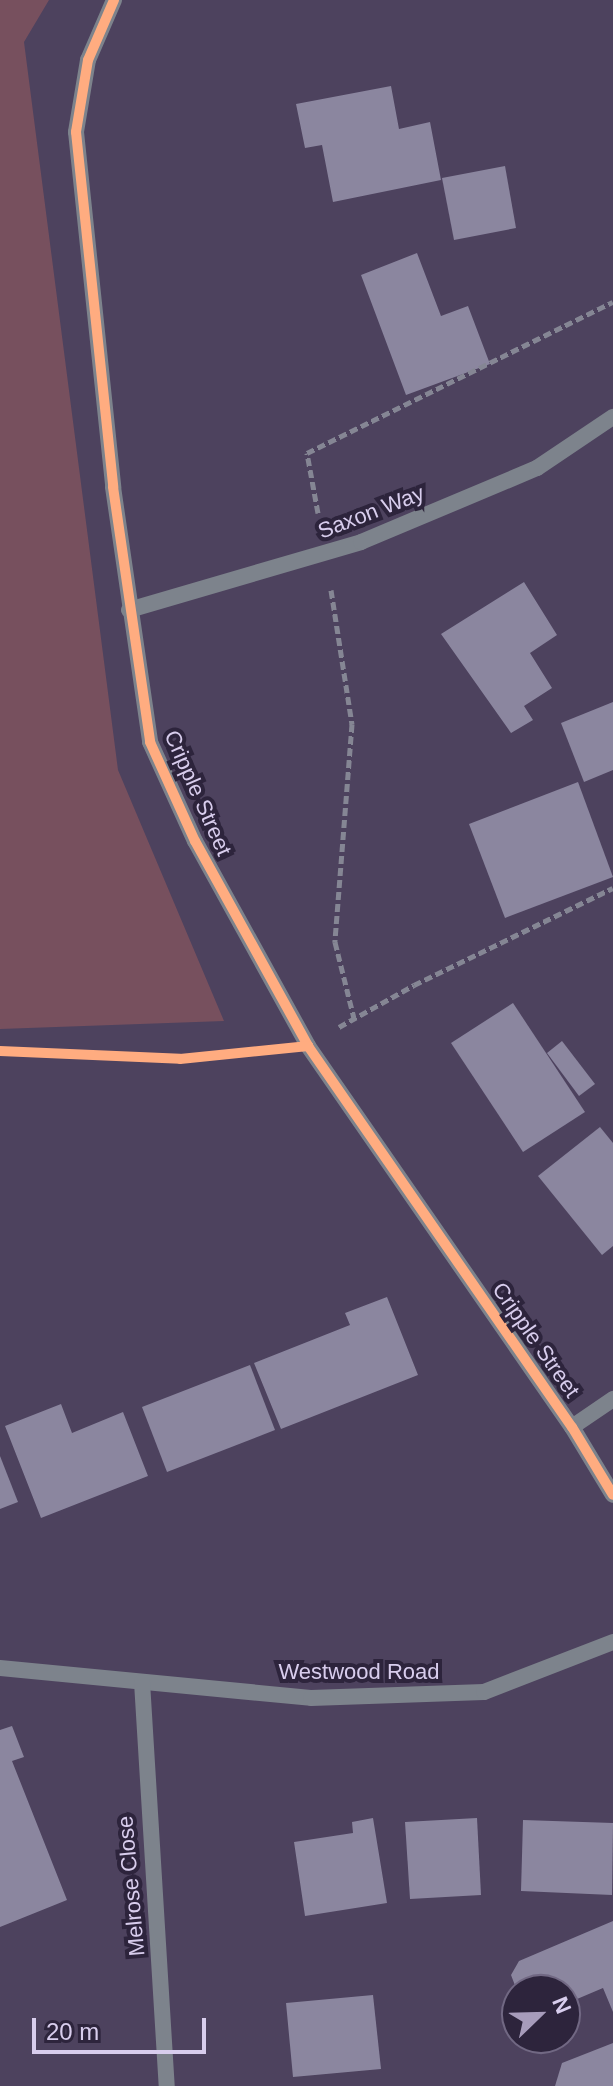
<!DOCTYPE html>
<style>
body{margin:0}
#map{position:relative;width:613px;height:2086px;overflow:hidden;background:#4d425e;font-family:Helvetica,sans-serif}
div>[style]{position:absolute}
.green>*{inset:0;background:#77505e}
.building>*{inset:0;background:#8b869f}
.path>*{height:5px;margin-top:-2.5px;transform-origin:0;background:repeating-linear-gradient(90deg,#858694 0 8px,transparent 0 12px)}
.minor>*{height:16px;margin:-8px;padding:0 8px;transform-origin:8px;border-radius:8px;background:#7d838c}
.cycleway>*{height:10px;margin:-5px;padding:0 5px;transform-origin:5px;border-radius:5px;background:#ffac80}
span{translate:-50% -50%;white-space:nowrap;text-align:center;line-height:1.15;-webkit-text-stroke:8px #2d243c;paint-order:stroke}
.street-label{font-size:22px;color:#d8cded}
.north{position:absolute;left:501px;top:1974px;width:80px;height:80px;box-sizing:border-box;background:#2d243c;border:2px solid #716883;border-radius:50%;rotate:67deg;font-size:22px;font-weight:700;line-height:32px;text-align:center;color:#d8cded}
.north::after{content:'';display:block;margin:auto;width:28px;height:36px;background:#a79cbb;clip-path:polygon(50% 0,100% 100%,50% 72%,0 100%)}
.scale{position:absolute;left:32px;top:2018px;width:174px;height:36px;box-sizing:border-box;border:4px solid #d8cded;border-top:0;padding-left:10px;font-size:24px;line-height:28px;white-space:nowrap;color:#d8cded;-webkit-text-stroke:6px #2d243c;paint-order:stroke}
</style>
<div id="map">
<div class="green">
<div style="clip-path:polygon(0 0,49px 0,24px 42px,118px 770px,224px 1021px,0 1029px)"></div>
</div>
<div class="building">
<div style="clip-path:polygon(391px 86px,399px 129px,430px 122px,441px 180px,333px 202px,322px 145px,305px 148px,296px 104px)"></div>
<div style="clip-path:polygon(505px 166px,516px 228px,454px 240px,442px 178px)"></div>
<div style="clip-path:polygon(417px 253px,441px 316px,468px 306px,490px 364px,406px 395px,361px 275px)"></div>
<div style="clip-path:polygon(524px 582px,557px 635px,530px 653px,552px 688px,524px 706px,533px 720px,511px 733px,441px 634px)"></div>
<div style="clip-path:polygon(613px 702px,613px 770px,584px 782px,561px 723px)"></div>
<div style="clip-path:polygon(578px 782px,613px 877px,505px 918px,469px 824px)"></div>
<div style="clip-path:polygon(513px 1003px,585px 1112px,523px 1152px,451px 1043px)"></div>
<div style="clip-path:polygon(562px 1041px,595px 1084px,579px 1096px,547px 1053px)"></div>
<div style="clip-path:polygon(600px 1127px,613px 1143px,613px 1246px,602px 1255px,538px 1176px)"></div>
<div style="clip-path:polygon(387px 1297px,418px 1375px,281px 1429px,254px 1363px,350px 1325px,345px 1313px)"></div>
<div style="clip-path:polygon(250px 1365px,275px 1430px,167px 1472px,142px 1407px)"></div>
<div style="clip-path:polygon(61px 1404px,72px 1433px,123px 1412px,148px 1476px,41px 1518px,5px 1426px)"></div>
<div style="clip-path:polygon(0 1456px,18px 1502px,0 1509px)"></div>
<div style="clip-path:polygon(12px 1726px,24px 1757px,12px 1761px,67px 1900px,0 1927px,0 1730px)"></div>
<div style="clip-path:polygon(373px 1818px,387px 1903px,305px 1916px,294px 1842px,353px 1833px,352px 1822px)"></div>
<div style="clip-path:polygon(477px 1818px,481px 1895px,410px 1899px,405px 1822px)"></div>
<div style="clip-path:polygon(523px 1820px,613px 1823px,612px 1895px,521px 1891px)"></div>
<div style="clip-path:polygon(613px 1921px,613px 2012px,603px 1988px,570px 2002px,561px 1982px,542px 1990px,516px 1988px,511px 1975px,519px 1961px)"></div>
<div style="clip-path:polygon(373px 1995px,381px 2069px,293px 2077px,286px 2003px)"></div>
<div style="clip-path:polygon(613px 2043px,613px 2086px,555px 2086px,562px 2063px)"></div>
</div>
<div class="path">
<div style="left:318px;top:513px;width:61px;rotate:-100.4deg"></div>
<div style="left:307px;top:453px;width:341px;rotate:-26.3deg"></div>
<div style="left:331px;top:590px;width:136px;rotate:81.1deg"></div>
<div style="left:352px;top:724px;width:219px;rotate:94.5deg"></div>
<div style="left:335px;top:942px;width:78px;rotate:76deg"></div>
<div style="left:339px;top:1027px;width:86px;rotate:-29.2deg"></div>
<div style="left:414px;top:985px;width:221px;rotate:-26deg"></div>
</div>
<div class="minor">
<div style="left:114px;top:0;width:65px;rotate:113.4deg"></div>
<div style="left:88px;top:60px;width:73px;rotate:99.5deg"></div>
<div style="left:76px;top:132px;width:357px;rotate:84deg"></div>
<div style="left:113px;top:487px;width:258px;rotate:81.7deg"></div>
<div style="left:150px;top:742px;width:109px;rotate:65.6deg"></div>
<div style="left:195px;top:841px;width:234px;rotate:61.1deg"></div>
<div style="left:308px;top:1046px;width:464px;rotate:55.3deg"></div>
<div style="left:572px;top:1427px;width:79px;rotate:58.9deg"></div>
<div style="left:129px;top:610px;width:242px;rotate:-16.3deg"></div>
<div style="left:361px;top:542px;width:191px;rotate:-22.8deg"></div>
<div style="left:537px;top:468px;width:92px;rotate:-33.9deg"></div>
<div style="left:572px;top:1427px;width:50px;rotate:-34.3deg"></div>
<div style="left:0;top:1668px;width:312px;rotate:5.5deg"></div>
<div style="left:311px;top:1698px;width:173px;rotate:-2deg"></div>
<div style="left:484px;top:1692px;width:138px;rotate:-21.2deg"></div>
<div style="left:142px;top:1682px;width:405px;rotate:86.5deg"></div>
</div>
<div class="cycleway">
<div style="left:114px;top:0;width:65px;rotate:113.4deg"></div>
<div style="left:88px;top:60px;width:73px;rotate:99.5deg"></div>
<div style="left:76px;top:132px;width:357px;rotate:84deg"></div>
<div style="left:113px;top:487px;width:258px;rotate:81.7deg"></div>
<div style="left:150px;top:742px;width:109px;rotate:65.6deg"></div>
<div style="left:195px;top:841px;width:234px;rotate:61.1deg"></div>
<div style="left:308px;top:1046px;width:464px;rotate:55.3deg"></div>
<div style="left:572px;top:1427px;width:79px;rotate:58.9deg"></div>
<div style="left:0;top:1051px;width:180px;rotate:2.5deg"></div>
<div style="left:180px;top:1059px;width:129px;rotate:-5.8deg"></div>
</div>
<div class="street-label">
<span style="left:371px;top:512px;rotate:-21deg">Saxon Way</span>
<span style="left:198px;top:793px;rotate:66deg">Cripple Street</span>
<span style="left:536px;top:1340px;rotate:55deg">Cripple Street</span>
<span style="left:359px;top:1672px">Westwood Road</span>
<span style="left:131px;top:1886px;rotate:-95deg">Melrose Close</span>
</div>
<div class="north">N</div>
<div class="scale">20 m</div>
</div>
